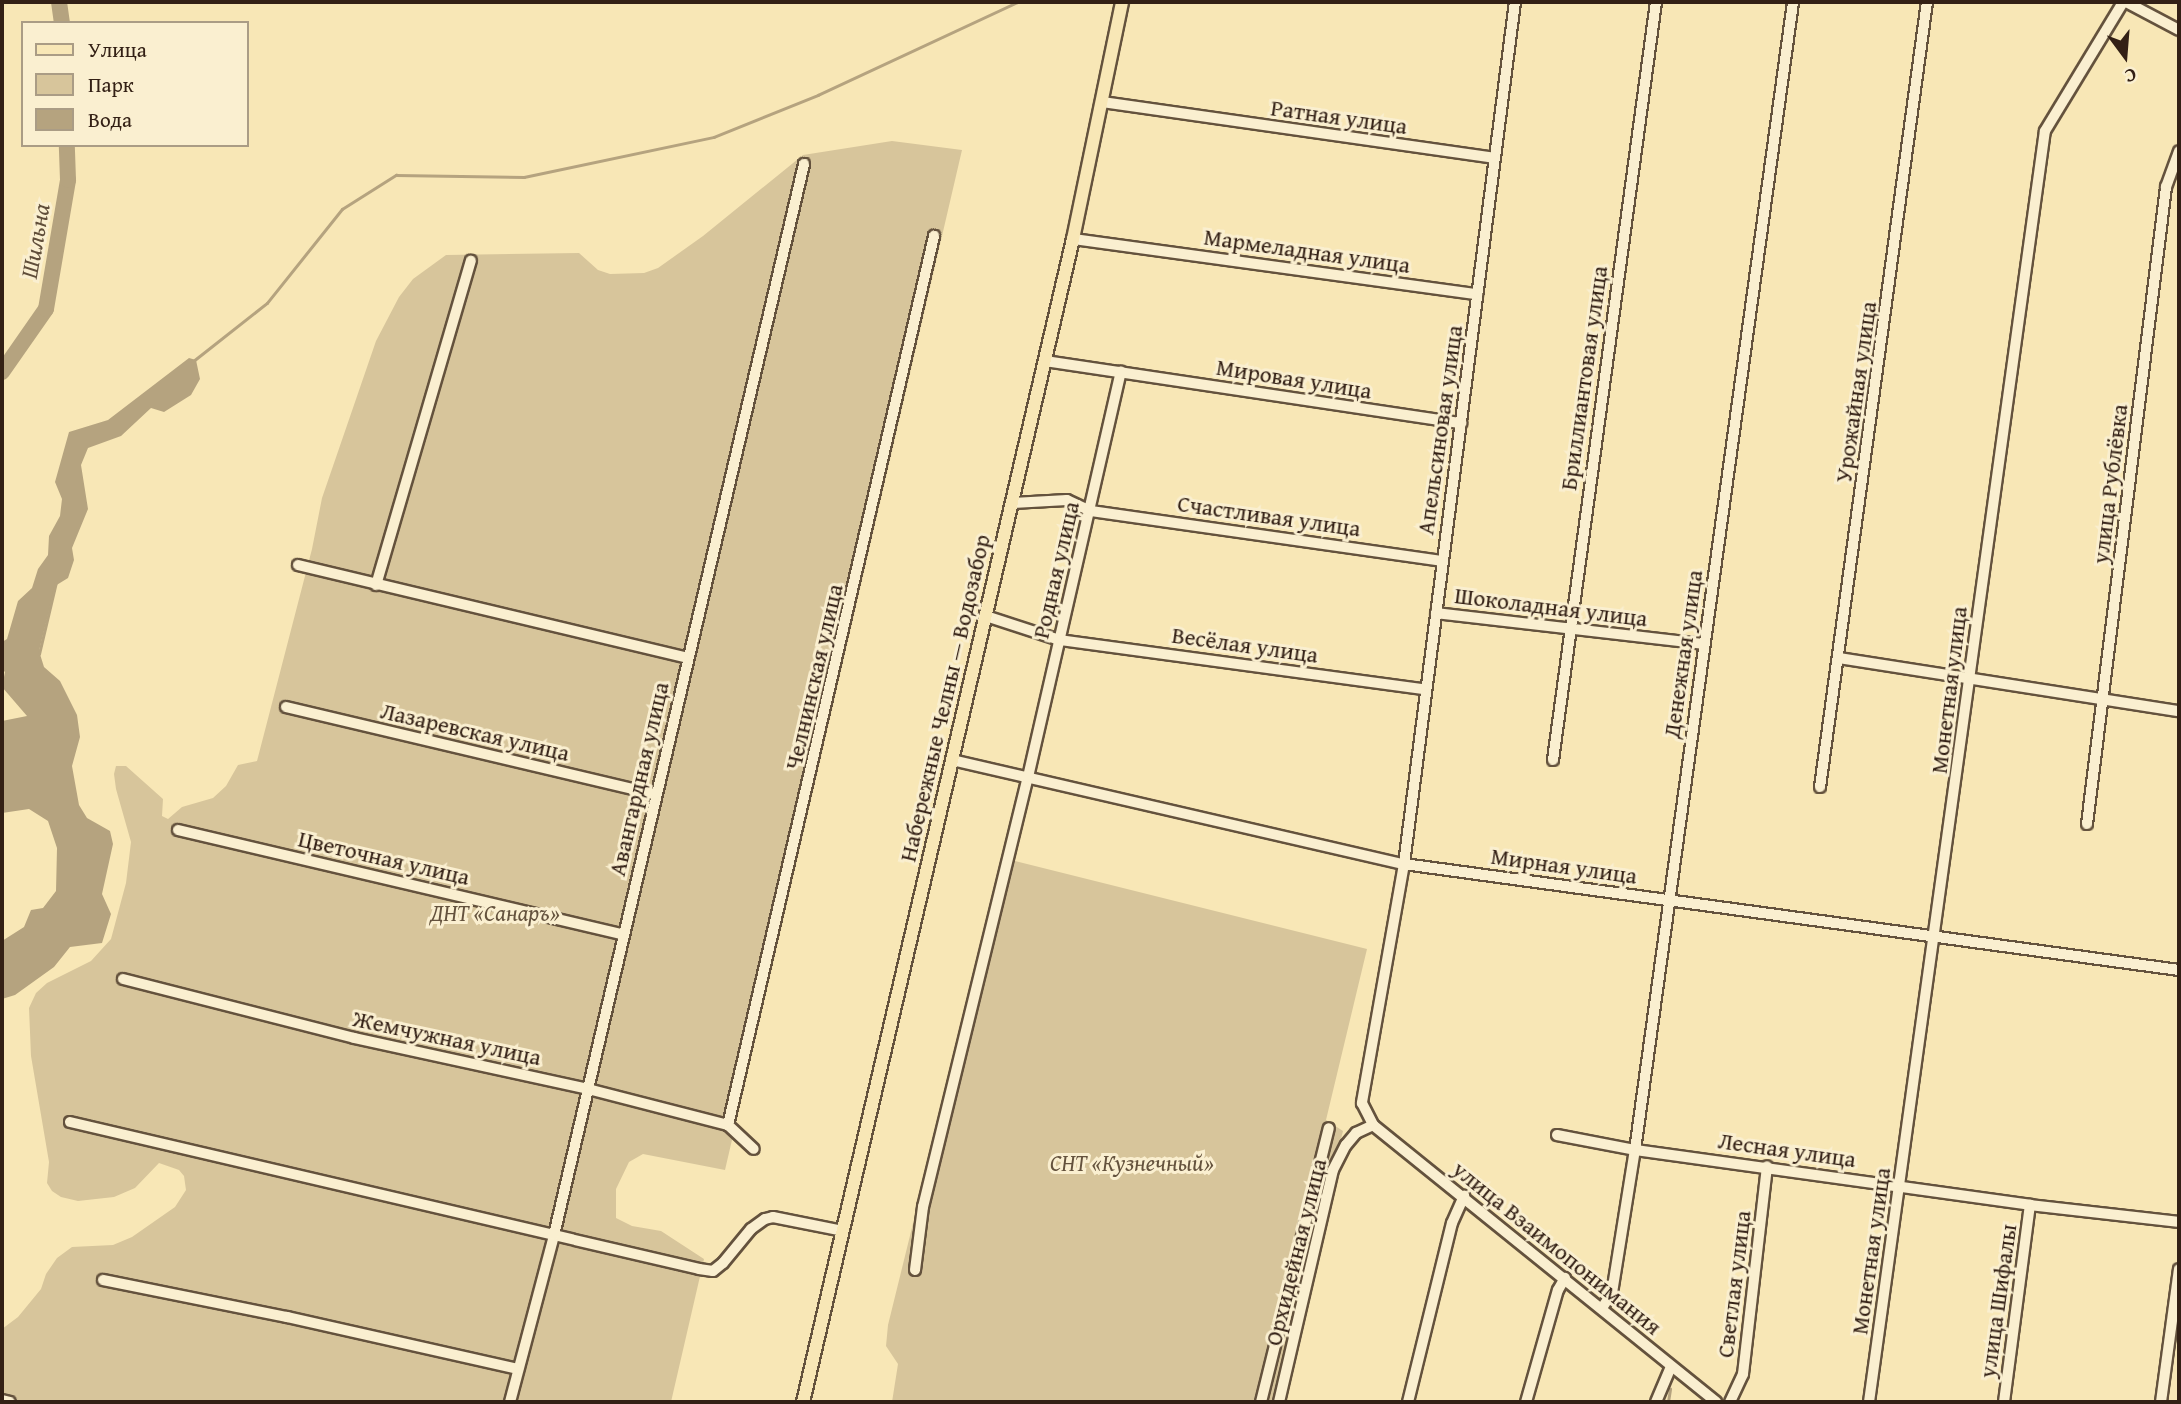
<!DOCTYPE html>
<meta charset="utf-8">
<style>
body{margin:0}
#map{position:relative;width:2181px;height:1404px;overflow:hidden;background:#f8e7b6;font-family:"Gentium Book Plus",serif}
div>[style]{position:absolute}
.green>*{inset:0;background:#d7c59b}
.water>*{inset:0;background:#b5a37f}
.stream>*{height:2.5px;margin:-1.25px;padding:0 1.25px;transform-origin:1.25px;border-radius:1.25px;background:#b5a37f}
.river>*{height:16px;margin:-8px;padding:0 8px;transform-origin:8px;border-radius:8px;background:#b5a37f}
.roads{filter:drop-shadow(2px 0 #64523d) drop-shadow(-2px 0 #64523d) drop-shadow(0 2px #64523d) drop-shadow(0 -2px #64523d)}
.minor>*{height:10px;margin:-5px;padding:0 5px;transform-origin:5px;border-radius:5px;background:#faefd0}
.major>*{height:12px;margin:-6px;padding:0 6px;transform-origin:6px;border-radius:6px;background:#f8e7b6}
span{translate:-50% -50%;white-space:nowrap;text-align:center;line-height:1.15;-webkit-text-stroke:6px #faefd0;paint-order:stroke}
.street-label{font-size:23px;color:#332015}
.park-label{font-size:23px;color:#64523d;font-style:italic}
.water-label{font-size:24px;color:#604e3a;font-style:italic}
.frame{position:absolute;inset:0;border:4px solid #332015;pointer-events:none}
.legend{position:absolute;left:21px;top:21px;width:228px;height:126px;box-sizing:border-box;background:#faefd0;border:2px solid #aa9c85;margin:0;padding:9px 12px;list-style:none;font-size:21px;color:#332015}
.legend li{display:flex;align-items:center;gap:14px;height:35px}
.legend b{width:35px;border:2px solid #aa9c85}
.north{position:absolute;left:2090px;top:21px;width:70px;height:70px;-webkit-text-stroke:5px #faefd0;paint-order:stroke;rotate:164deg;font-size:19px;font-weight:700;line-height:28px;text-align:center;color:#332015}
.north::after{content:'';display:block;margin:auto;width:24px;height:32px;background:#332015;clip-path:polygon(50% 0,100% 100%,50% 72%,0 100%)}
</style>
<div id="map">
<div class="green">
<div style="clip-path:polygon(892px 141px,962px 150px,725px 1170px,643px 1154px,629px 1162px,616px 1189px,616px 1218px,632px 1226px,661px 1231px,704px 1259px,671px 1402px,2px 1402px,2px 1329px,18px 1317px,41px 1289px,46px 1274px,57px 1258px,72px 1247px,113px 1245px,132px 1237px,175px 1207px,186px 1190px,184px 1176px,179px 1170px,159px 1163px,135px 1188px,114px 1197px,78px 1201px,61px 1197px,52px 1191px,47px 1183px,49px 1162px,31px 1056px,29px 1008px,36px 993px,47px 983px,91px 961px,111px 939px,126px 883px,131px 842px,116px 789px,114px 774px,116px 766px,126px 766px,163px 799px,162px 816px,168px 819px,182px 807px,213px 798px,226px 786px,238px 765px,257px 761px,312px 549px,322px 498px,376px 341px,399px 297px,413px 279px,446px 255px,579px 253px,598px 270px,610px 274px,644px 273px,658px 268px,703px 236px,803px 155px)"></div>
<div style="clip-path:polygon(1003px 858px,1367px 949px,1326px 1120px,1343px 1131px,1274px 1402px,892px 1402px,898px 1364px,886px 1346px,888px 1325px)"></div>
</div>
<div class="water">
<div style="clip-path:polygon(189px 358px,196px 360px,200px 379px,191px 395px,164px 412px,151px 408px,121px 436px,88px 448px,81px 465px,88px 509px,72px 548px,74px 560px,68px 578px,55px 586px,39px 651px,44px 667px,60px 681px,77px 715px,80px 737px,72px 766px,79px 805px,87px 818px,110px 831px,113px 844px,102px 894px,111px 914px,102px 943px,70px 947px,54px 967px,15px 995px,2px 999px,2px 941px,24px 927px,31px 910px,43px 908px,56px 891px,57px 848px,48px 821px,29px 809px,2px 813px,2px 721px,27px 716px,2px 687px,5px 672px,2px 669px,2px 642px,7px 639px,18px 601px,32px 588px,38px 569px,48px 555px,49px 536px,60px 516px,62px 499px,55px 482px,69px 432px,108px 420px)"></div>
</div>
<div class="stream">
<div style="left:192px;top:362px;width:95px;rotate:-38.2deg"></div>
<div style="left:267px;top:303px;width:120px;rotate:-51.4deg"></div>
<div style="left:342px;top:209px;width:64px;rotate:-32.2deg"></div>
<div style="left:396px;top:175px;width:128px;rotate:0.9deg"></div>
<div style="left:524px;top:177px;width:194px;rotate:-11.9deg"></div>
<div style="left:714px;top:137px;width:112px;rotate:-22deg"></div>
<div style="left:818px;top:95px;width:220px;rotate:-25deg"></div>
<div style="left:39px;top:654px;width:74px;rotate:-76.7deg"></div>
<div style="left:1668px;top:1402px;width:13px;rotate:-81deg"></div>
</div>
<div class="river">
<div style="left:59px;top:2px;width:21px;rotate:82deg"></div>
<div style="left:2px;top:372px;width:77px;rotate:-55.1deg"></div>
<div style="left:46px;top:309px;width:131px;rotate:-80.3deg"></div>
<div style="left:68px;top:180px;width:35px;rotate:-92deg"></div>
</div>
<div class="roads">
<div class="minor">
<div style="left:1515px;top:2px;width:869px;rotate:97.34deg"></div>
<div style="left:1404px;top:864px;width:243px;rotate:100deg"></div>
<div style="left:1362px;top:1103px;width:25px;rotate:63deg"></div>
<div style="left:1373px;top:1125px;width:441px;rotate:38.9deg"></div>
<div style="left:2126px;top:2px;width:60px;rotate:27.8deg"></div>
<div style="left:1102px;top:102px;width:396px;rotate:8.1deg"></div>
<div style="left:1073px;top:239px;width:408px;rotate:7.8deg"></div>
<div style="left:1045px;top:361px;width:421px;rotate:8.5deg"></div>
<div style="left:1013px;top:503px;width:54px;rotate:-3.2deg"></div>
<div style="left:1067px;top:500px;width:26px;rotate:25deg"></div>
<div style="left:1091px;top:511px;width:354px;rotate:8.1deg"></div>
<div style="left:298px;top:565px;width:400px;rotate:13.4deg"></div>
<div style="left:376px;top:585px;width:338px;rotate:-73.7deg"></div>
<div style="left:1436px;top:613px;width:270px;rotate:6.6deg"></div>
<div style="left:986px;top:616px;width:78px;rotate:18deg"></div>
<div style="left:1060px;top:640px;width:367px;rotate:7.7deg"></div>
<div style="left:1839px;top:658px;width:344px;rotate:8.9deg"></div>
<div style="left:286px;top:707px;width:379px;rotate:13.3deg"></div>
<div style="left:952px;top:760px;width:464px;rotate:13deg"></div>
<div style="left:1404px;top:864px;width:782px;rotate:7.79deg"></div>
<div style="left:1553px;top:760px;width:765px;rotate:-82.26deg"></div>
<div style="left:1820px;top:787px;width:792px;rotate:-82.24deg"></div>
<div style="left:2087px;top:824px;width:642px;rotate:-82.93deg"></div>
<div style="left:2166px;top:187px;width:38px;rotate:-70deg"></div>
<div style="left:178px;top:830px;width:456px;rotate:13.2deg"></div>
<div style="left:123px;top:979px;width:238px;rotate:14.3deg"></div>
<div style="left:354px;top:1038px;width:239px;rotate:12.3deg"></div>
<div style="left:588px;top:1089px;width:145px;rotate:14.4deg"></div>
<div style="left:728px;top:1125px;width:35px;rotate:43deg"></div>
<div style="left:70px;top:1122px;width:646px;rotate:13.15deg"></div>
<div style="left:699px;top:1269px;width:14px;rotate:8deg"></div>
<div style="left:713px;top:1271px;width:13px;rotate:-39deg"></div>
<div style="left:723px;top:1263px;width:44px;rotate:-50.5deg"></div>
<div style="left:751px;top:1229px;width:17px;rotate:-36deg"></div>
<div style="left:765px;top:1219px;width:8px;rotate:-14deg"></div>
<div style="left:773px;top:1217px;width:71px;rotate:11.3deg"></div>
<div style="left:728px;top:1125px;width:913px;rotate:-76.95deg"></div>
<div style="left:1557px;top:1135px;width:79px;rotate:10.9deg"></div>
<div style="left:1635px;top:1150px;width:399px;rotate:7.9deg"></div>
<div style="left:2030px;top:1205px;width:150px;rotate:6.5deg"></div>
<div style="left:915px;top:1270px;width:64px;rotate:-82.8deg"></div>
<div style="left:923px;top:1207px;width:443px;rotate:-76.3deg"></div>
<div style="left:1028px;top:777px;width:416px;rotate:-77.1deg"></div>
<div style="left:103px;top:1280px;width:188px;rotate:11.4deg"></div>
<div style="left:287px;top:1317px;width:237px;rotate:12.7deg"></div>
<div style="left:1602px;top:1308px;width:18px;rotate:-56deg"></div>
<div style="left:1612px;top:1293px;width:145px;rotate:-80.9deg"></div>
<div style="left:1635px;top:1150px;width:1159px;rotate:-82.16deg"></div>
<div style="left:2px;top:1400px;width:8px;rotate:14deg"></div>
<div style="left:510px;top:1402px;width:173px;rotate:-75.2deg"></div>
<div style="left:554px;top:1235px;width:1100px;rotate:-76.86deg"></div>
<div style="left:1261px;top:1402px;width:282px;rotate:-76.1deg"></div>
<div style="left:1279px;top:1402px;width:238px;rotate:-76.9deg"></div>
<div style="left:1333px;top:1170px;width:28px;rotate:-63deg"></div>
<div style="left:1346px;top:1145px;width:16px;rotate:-50deg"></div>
<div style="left:1356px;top:1133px;width:19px;rotate:-25deg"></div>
<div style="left:1408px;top:1402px;width:184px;rotate:-76.2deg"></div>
<div style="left:1452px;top:1223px;width:30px;rotate:-66deg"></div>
<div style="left:1526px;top:1402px;width:116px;rotate:-74.1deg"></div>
<div style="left:1558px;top:1290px;width:14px;rotate:-60deg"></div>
<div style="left:1656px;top:1402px;width:38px;rotate:-67deg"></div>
<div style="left:1730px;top:1402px;width:31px;rotate:-65deg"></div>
<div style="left:1743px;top:1374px;width:209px;rotate:-83.4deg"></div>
<div style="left:1869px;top:1402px;width:1283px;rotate:-82.12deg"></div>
<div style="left:2045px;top:131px;width:151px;rotate:-58.8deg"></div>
<div style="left:2004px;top:1402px;width:199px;rotate:-82.5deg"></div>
<div style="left:2161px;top:1402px;width:134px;rotate:-82.3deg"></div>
</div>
<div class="major">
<div style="left:803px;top:1402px;width:1194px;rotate:-76.93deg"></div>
<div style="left:1073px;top:239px;width:242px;rotate:-78.3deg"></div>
</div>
</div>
<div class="street-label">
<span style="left:1339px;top:117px;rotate:8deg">Ратная улица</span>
<span style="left:1307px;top:251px;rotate:8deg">Мармеладная улица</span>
<span style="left:1584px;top:378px;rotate:-82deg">Бриллиантовая улица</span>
<span style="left:1294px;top:379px;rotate:9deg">Мировая улица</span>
<span style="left:1856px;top:392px;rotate:-82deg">Урожайная улица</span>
<span style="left:1440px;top:430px;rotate:-82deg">Апельсиновая улица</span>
<span style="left:2110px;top:484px;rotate:-83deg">улица Рублёвка</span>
<span style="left:1269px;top:516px;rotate:8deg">Счастливая улица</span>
<span style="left:1056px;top:570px;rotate:-77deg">Родная улица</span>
<span style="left:1551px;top:607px;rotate:7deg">Шоколадная улица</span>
<span style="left:1245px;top:645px;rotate:8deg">Весёлая улица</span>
<span style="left:1683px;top:654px;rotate:-82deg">Денежная улица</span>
<span style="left:814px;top:677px;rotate:-77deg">Челнинская улица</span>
<span style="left:1949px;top:690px;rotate:-83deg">Монетная улица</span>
<span style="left:945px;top:698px;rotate:-77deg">Набережные Челны — Водозабор</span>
<span style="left:475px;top:732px;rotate:13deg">Лазаревская улица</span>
<span style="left:639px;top:779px;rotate:-77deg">Авангардная улица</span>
<span style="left:384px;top:858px;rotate:13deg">Цветочная улица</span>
<span style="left:1564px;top:866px;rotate:8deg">Мирная улица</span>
<span style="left:447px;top:1038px;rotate:12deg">Жемчужная улица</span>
<span style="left:1787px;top:1150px;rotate:8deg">Лесная улица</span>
<span style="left:1557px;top:1248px;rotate:39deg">улица Взаимопонимания</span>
<span style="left:1871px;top:1251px;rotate:-82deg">Монетная улица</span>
<span style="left:1296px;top:1252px;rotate:-76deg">Орхидейная улица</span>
<span style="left:1734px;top:1284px;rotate:-83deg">Светлая улица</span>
<span style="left:1998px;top:1301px;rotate:-82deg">улица Шифалы</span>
</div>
<div class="park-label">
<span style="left:495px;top:913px">ДНТ «Санаръ»</span>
<span style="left:1132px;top:1163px">СНТ «Кузнечный»</span>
</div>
<div class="water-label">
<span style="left:35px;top:241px;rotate:-80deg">Шильна</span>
</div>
<div class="frame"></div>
<ul class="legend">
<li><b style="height:9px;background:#f8e7b6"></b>Улица</li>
<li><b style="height:19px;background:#d7c59b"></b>Парк</li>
<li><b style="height:19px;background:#b5a37f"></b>Вода</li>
</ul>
<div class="north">С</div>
</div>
